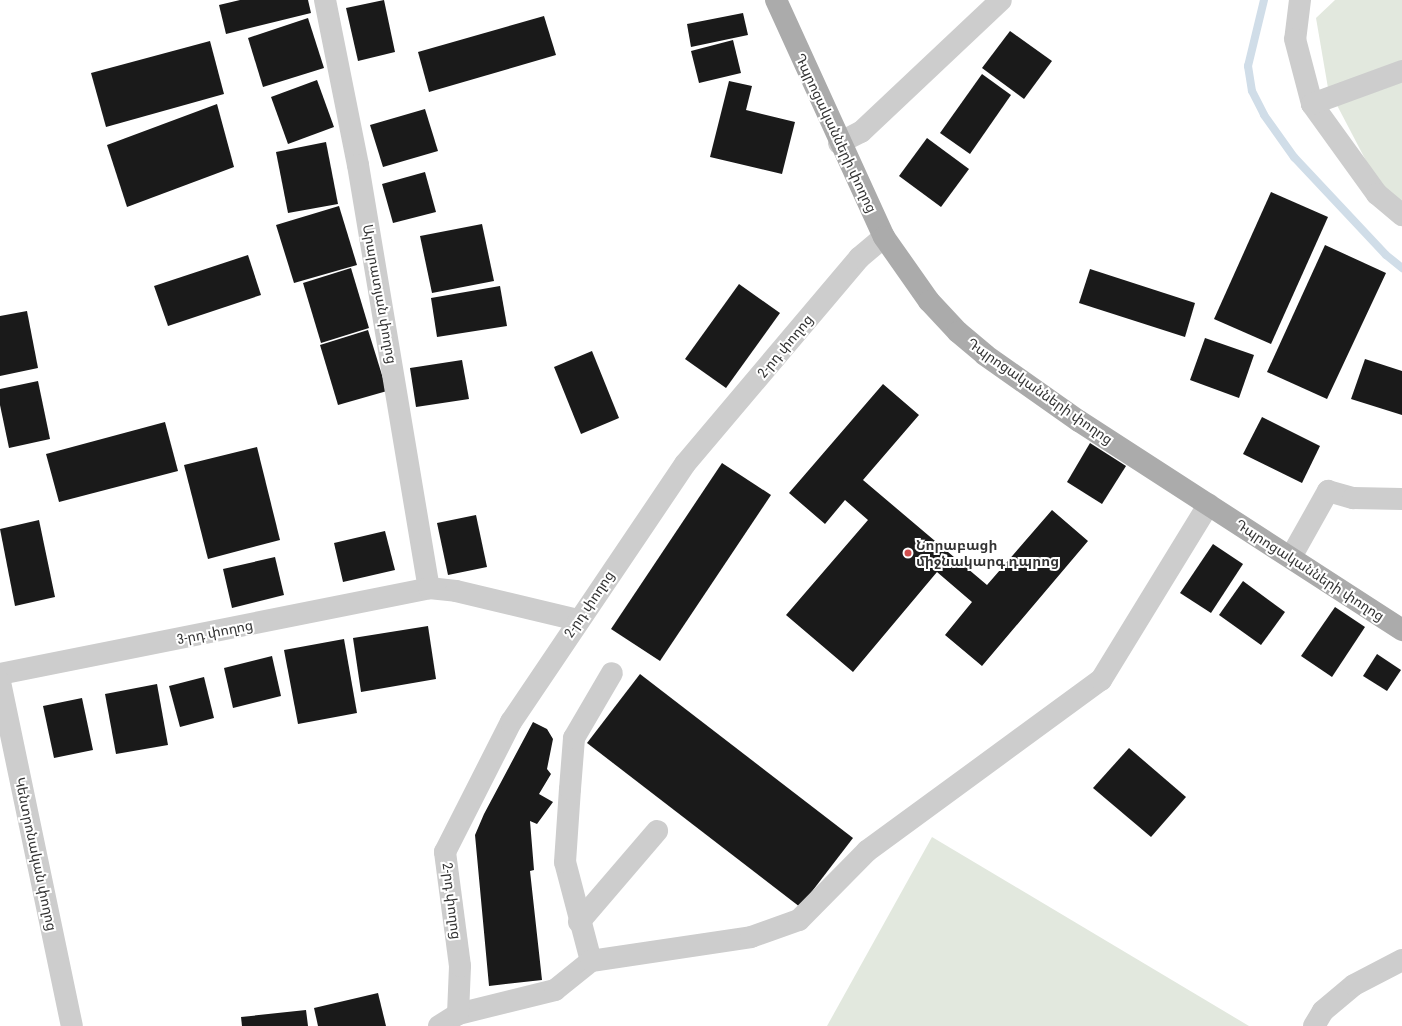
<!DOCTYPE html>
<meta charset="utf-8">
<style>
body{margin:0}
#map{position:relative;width:1402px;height:1026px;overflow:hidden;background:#fff;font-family:"Roboto Condensed","Noto Sans Armenian",sans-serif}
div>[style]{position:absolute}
.green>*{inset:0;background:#e2e8de}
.stream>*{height:8px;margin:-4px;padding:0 4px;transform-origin:4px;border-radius:4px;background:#d0dde8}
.building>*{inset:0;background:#1a1a1a}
.minor>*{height:22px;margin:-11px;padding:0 11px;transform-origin:11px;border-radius:11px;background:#cdcdcd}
.major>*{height:22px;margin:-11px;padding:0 11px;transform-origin:11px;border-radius:11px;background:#ababab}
.dots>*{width:11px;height:11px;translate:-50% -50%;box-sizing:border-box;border:2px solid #fff;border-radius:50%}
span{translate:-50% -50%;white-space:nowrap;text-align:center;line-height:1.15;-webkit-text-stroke:4px #fff;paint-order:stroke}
.street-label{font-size:14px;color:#333}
.poi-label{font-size:14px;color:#333;font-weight:700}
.left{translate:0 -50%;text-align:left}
</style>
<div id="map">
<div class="green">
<div style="clip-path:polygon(1335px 0,1402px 0,1402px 222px,1397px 220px,1328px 88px,1316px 18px)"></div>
<div style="clip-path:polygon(932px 837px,1249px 1026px,827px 1026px)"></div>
</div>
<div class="stream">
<div style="left:1264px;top:0;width:68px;rotate:103.6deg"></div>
<div style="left:1248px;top:66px;width:25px;rotate:81deg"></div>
<div style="left:1252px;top:91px;width:27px;rotate:63deg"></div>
<div style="left:1264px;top:115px;width:52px;rotate:54.5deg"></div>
<div style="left:1294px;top:157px;width:134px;rotate:46.8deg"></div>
<div style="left:1386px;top:255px;width:21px;rotate:39deg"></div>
</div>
<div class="building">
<div style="clip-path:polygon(240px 0,308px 0,311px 13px,226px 34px,219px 5px)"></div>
<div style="clip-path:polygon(384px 0,395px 52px,358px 61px,346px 8px)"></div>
<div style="clip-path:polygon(743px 13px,748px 35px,691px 47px,687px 24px)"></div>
<div style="clip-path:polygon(544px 16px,556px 55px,429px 92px,418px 52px)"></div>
<div style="clip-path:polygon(308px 18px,324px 68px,263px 87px,248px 38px)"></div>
<div style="clip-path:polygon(1010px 31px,1052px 61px,1024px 99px,982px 68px)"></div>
<div style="clip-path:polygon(733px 40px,741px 73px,699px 83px,691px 51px)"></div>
<div style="clip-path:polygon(210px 41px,224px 94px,106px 127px,91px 73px)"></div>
<div style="clip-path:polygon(982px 74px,1011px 95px,970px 154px,940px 133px)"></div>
<div style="clip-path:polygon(317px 80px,334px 127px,288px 144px,271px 97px)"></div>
<div style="clip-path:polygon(729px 81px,752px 86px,746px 110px,795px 122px,782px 174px,710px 157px)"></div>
<div style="clip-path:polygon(217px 104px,234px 167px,127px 207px,107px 145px)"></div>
<div style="clip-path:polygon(425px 109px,438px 151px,383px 167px,370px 125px)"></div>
<div style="clip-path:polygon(927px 138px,969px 169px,941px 207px,899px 176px)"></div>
<div style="clip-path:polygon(326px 142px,338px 204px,288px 213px,276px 152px)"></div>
<div style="clip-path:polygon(425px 172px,436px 212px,393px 223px,382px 184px)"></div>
<div style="clip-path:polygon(1271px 192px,1328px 217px,1271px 344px,1214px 319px)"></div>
<div style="clip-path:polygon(339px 206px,357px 265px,294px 283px,276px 225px)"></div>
<div style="clip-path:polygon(482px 224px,494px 281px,432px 293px,420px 236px)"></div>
<div style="clip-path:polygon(1325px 245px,1386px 273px,1327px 399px,1267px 372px)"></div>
<div style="clip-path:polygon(248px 255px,261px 295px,168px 326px,154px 286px)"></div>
<div style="clip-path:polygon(351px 268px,369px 328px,321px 343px,303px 283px)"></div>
<div style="clip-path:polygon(1090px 269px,1195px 303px,1185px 337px,1079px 303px)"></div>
<div style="clip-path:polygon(739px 284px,780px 313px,726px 388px,685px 359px)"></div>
<div style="clip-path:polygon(500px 286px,507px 326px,437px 337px,431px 298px)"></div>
<div style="clip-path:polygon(27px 311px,38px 368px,0 376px,0 316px)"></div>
<div style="clip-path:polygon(368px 330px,387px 391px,338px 405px,320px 345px)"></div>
<div style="clip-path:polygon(1205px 338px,1254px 355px,1239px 398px,1190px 380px)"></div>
<div style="clip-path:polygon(592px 351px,619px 418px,581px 434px,554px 367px)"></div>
<div style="clip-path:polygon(1365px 359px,1402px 371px,1402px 415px,1351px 399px)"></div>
<div style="clip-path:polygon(462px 360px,469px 399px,416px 407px,410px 368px)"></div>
<div style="clip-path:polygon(38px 381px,50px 439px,9px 448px,0 405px,0 389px)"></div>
<div style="clip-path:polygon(883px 384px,919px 415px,863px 480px,987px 585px,1052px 510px,1088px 541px,982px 666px,945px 635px,972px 602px,937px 572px,853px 672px,786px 615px,868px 520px,845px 500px,825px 524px,789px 493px)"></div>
<div style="clip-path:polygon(1262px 417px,1320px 446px,1302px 483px,1243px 454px)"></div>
<div style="clip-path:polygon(165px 422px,178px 471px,59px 502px,46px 454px)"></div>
<div style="clip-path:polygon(1090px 443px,1126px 466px,1102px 504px,1067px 482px)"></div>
<div style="clip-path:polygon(257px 447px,280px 540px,208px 559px,184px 465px)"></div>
<div style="clip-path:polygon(722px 463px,771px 495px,660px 661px,611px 629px)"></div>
<div style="clip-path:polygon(476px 515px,487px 567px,448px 575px,437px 523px)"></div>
<div style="clip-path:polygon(39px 520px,55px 597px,15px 606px,0 529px)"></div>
<div style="clip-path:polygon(385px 531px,395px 570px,343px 582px,334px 543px)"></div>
<div style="clip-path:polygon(1213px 544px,1243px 564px,1211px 613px,1180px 593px)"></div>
<div style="clip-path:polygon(275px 557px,284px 595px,232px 608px,223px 569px)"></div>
<div style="clip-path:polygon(1243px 581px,1285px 612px,1261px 645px,1219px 615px)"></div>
<div style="clip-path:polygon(1335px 607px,1365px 627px,1332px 677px,1301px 656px)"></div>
<div style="clip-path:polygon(428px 626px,436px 679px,361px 692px,353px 638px)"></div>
<div style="clip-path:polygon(344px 639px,357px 713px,298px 724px,284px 650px)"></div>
<div style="clip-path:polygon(1377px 654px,1401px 670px,1387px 691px,1363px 676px)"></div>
<div style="clip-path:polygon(272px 656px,281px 696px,233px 708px,224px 668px)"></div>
<div style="clip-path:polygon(640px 674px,853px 838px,800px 907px,587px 743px)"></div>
<div style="clip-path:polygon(204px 677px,214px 718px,180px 727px,169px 686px)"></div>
<div style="clip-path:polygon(157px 684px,168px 745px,116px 754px,105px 694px)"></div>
<div style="clip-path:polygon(82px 698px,93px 750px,54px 758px,43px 706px)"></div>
<div style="clip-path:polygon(533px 722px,547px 729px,553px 739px,547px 769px,551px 774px,539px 794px,553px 802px,537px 824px,530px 821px,534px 870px,530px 871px,542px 980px,489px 986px,475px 835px,484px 814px)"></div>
<div style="clip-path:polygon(1129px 748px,1186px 797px,1151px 837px,1093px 788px)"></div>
<div style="clip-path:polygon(378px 993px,386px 1026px,318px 1026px,314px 1008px)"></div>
<div style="clip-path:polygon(306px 1010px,308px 1026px,242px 1026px,241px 1017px)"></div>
</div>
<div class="minor">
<div style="left:325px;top:0;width:168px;rotate:78.7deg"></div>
<div style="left:358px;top:165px;width:429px;rotate:80.5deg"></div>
<div style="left:1300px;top:0;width:39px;rotate:97deg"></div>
<div style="left:1295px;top:39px;width:67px;rotate:75.3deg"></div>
<div style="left:1312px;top:104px;width:111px;rotate:54.2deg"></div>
<div style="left:1377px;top:194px;width:33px;rotate:40deg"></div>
<div style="left:1312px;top:104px;width:96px;rotate:-20.1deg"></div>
<div style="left:839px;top:143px;width:25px;rotate:-27deg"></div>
<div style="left:861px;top:132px;width:192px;rotate:-43.3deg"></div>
<div style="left:1291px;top:557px;width:76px;rotate:-60.7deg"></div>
<div style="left:1328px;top:491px;width:26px;rotate:16deg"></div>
<div style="left:1353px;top:498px;width:49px;rotate:1.2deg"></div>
<div style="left:0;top:674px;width:438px;rotate:-11.3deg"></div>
<div style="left:429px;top:588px;width:27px;rotate:6deg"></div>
<div style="left:456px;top:591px;width:125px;rotate:13.4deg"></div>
<div style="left:0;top:682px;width:351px;rotate:78.2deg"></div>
<div style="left:579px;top:922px;width:120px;rotate:-49.4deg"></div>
<div style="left:591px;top:961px;width:102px;rotate:-104.7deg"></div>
<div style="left:565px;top:862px;width:73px;rotate:-86.1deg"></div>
<div style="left:570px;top:789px;width:51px;rotate:-85.5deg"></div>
<div style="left:574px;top:738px;width:75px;rotate:-59.7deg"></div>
<div style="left:458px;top:1014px;width:100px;rotate:-13.9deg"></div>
<div style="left:555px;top:990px;width:46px;rotate:-38.9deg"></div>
<div style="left:591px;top:961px;width:162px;rotate:-8.5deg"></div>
<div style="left:751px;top:937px;width:51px;rotate:-19.5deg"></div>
<div style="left:799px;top:920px;width:97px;rotate:-45.4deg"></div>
<div style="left:867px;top:851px;width:290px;rotate:-36.2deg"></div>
<div style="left:1101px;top:680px;width:206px;rotate:-58.5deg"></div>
<div style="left:439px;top:1026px;width:22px;rotate:-32deg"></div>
<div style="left:458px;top:1014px;width:48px;rotate:-87.6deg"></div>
<div style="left:460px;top:966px;width:115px;rotate:-97.5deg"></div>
<div style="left:445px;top:852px;width:146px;rotate:-63.1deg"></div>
<div style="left:511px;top:722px;width:311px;rotate:-56deg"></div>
<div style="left:685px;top:464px;width:270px;rotate:-49.8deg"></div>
<div style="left:859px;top:258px;width:33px;rotate:-40deg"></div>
<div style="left:1314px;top:1026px;width:17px;rotate:-59deg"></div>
<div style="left:1323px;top:1011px;width:40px;rotate:-40deg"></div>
<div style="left:1354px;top:985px;width:54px;rotate:-27.5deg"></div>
</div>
<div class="major">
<div style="left:776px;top:0;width:260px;rotate:65.5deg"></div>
<div style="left:884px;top:237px;width:78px;rotate:54.9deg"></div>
<div style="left:929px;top:301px;width:42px;rotate:46.9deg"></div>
<div style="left:958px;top:332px;width:35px;rotate:40deg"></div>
<div style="left:985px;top:355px;width:115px;rotate:35.1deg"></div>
<div style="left:1079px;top:421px;width:385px;rotate:32.9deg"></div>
</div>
<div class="dots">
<div style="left:908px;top:553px;background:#d14f4e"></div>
</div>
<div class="street-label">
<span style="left:836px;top:133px;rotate:65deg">Դպրոցականների փողոց</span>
<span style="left:380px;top:294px;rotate:80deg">Արարատյան փողոց</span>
<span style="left:785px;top:346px;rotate:-50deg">2-րդ փողոց</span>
<span style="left:1040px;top:391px;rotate:35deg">Դպրոցականների փողոց</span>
<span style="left:1310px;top:570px;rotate:33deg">Դպրոցականների փողոց</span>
<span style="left:589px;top:604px;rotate:-56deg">2-րդ փողոց</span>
<span style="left:215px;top:632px;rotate:-11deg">3-րդ փողոց</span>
<span style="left:36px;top:854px;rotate:78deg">Կենտրոնական փողոց</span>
<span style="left:452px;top:901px;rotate:83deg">2-րդ փողոց</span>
</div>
<div class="poi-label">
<span class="left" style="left:916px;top:553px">Նորաբացի<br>միջնակարգ դպրոց</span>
</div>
</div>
